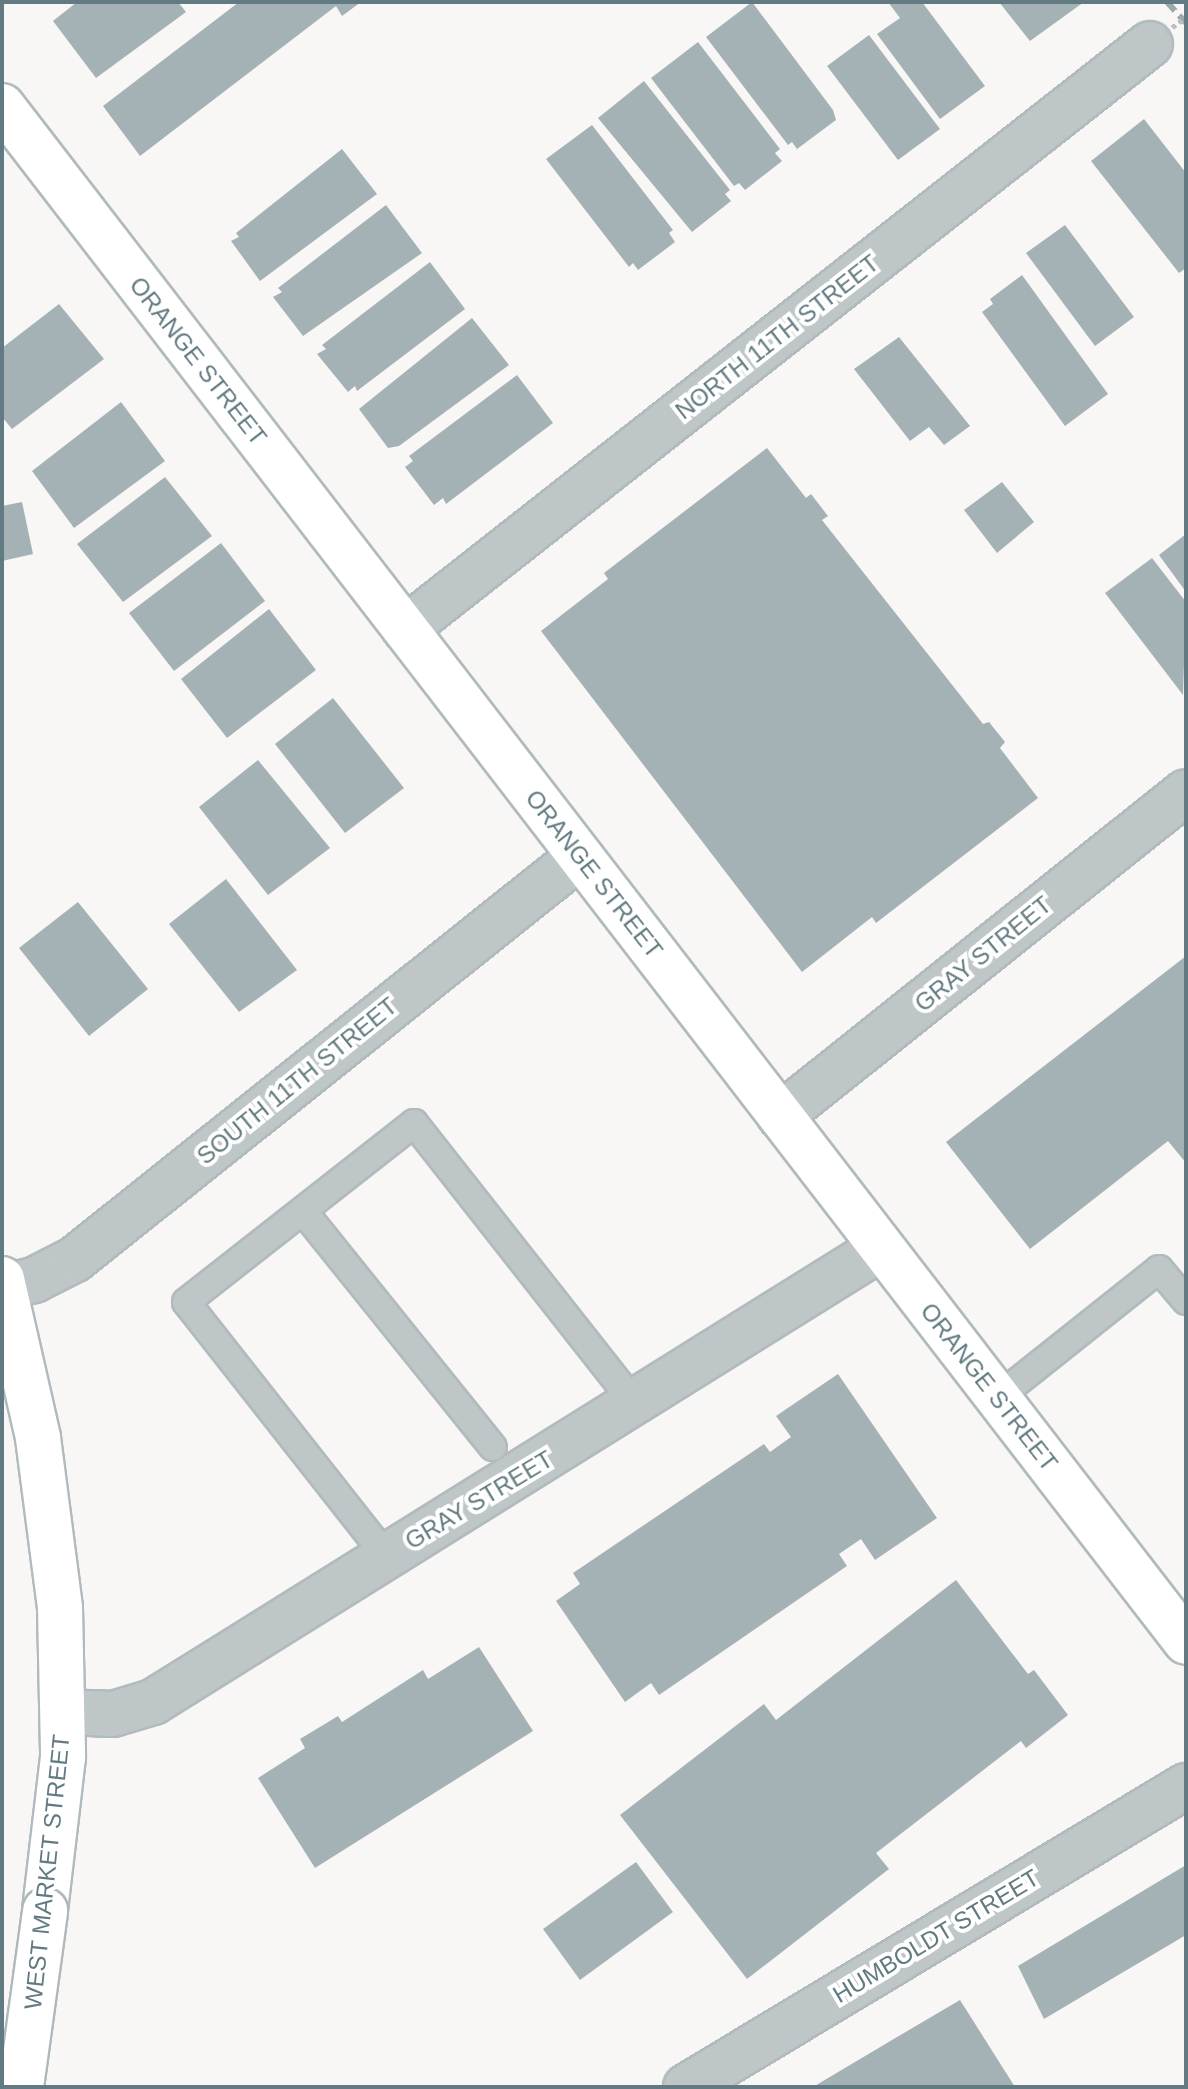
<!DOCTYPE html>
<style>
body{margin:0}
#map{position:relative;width:1188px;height:2089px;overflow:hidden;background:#f8f7f5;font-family:Arial,sans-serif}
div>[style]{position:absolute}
.building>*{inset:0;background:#a5b2b5}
.roads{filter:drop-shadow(2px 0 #b1babd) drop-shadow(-2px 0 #b1babd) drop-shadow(0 2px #b1babd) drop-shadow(0 -2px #b1babd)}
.service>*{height:26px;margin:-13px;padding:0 13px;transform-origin:13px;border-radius:13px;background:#bfc6c8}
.minor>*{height:44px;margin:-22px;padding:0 22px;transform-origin:22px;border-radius:22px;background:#bfc6c8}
.secondary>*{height:44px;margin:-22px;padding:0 22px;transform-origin:22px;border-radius:22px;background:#fff}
.primary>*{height:44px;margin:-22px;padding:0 22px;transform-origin:22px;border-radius:22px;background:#fff}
.rail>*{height:6px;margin-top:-3px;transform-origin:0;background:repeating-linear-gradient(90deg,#9ea9ad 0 12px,transparent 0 18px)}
.path-bridge>*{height:5px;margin-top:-2.5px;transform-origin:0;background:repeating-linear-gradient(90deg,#b9bec0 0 4px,transparent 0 8px)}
.bridges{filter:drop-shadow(2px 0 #b0b8bb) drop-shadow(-2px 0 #b0b8bb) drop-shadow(0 2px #b0b8bb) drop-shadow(0 -2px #b0b8bb)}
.primary-bridge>*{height:44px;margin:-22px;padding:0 22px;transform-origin:22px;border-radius:22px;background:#fff}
span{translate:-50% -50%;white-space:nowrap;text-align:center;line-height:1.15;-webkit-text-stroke:8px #fff;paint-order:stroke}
.street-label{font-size:24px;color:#627a81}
.frame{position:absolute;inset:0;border:4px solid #627a81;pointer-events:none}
</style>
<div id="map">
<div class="building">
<div style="clip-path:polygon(77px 2px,178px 2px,186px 12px,96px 78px,53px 21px)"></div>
<div style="clip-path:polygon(239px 2px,361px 2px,342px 16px,336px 6px,140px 156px,103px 106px)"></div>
<div style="clip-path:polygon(752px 2px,833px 110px,836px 120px,797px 149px,792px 142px,788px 145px,706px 37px)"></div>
<div style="clip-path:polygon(888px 2px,922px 2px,985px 86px,940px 119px,877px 34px,900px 18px)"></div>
<div style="clip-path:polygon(999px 2px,1084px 2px,1030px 41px)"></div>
<div style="clip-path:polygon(869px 35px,940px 129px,898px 160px,827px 66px)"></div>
<div style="clip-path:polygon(698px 42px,780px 149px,775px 153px,782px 161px,745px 190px,739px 183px,734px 186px,651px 78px)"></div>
<div style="clip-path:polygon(644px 81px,730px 190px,725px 194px,731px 201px,692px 232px,598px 118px)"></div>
<div style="clip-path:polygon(1144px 119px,1186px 173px,1186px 268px,1179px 273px,1091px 161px)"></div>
<div style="clip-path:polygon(592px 125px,673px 230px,669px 233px,675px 242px,638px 270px,633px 263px,629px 267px,546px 159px)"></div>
<div style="clip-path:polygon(342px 149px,377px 194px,260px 281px,231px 241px,239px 237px,236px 233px)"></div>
<div style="clip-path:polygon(386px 205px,422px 253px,303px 336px,273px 297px,282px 292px,278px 288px)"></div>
<div style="clip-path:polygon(1065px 225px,1134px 317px,1095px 346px,1026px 253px)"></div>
<div style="clip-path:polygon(430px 262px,465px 309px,357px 391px,355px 386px,348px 392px,317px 354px,326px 349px,322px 345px)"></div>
<div style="clip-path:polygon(1022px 275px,1108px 394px,1065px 426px,982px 312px,993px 304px,990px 299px)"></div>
<div style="clip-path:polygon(59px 304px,104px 359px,12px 429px,2px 417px,2px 348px)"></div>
<div style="clip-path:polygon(472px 318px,509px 365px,399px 446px,388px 448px,359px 409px)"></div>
<div style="clip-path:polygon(899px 337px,970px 426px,944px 445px,929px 427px,910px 441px,854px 369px)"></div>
<div style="clip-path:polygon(517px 375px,553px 423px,446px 504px,443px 498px,434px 505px,405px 467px,413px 461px,409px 456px)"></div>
<div style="clip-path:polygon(121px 402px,165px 461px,74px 528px,32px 471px)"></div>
<div style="clip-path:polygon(767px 448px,806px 498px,811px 494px,828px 516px,822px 520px,983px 724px,989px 722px,1005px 742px,1000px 748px,1038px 798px,876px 923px,872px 917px,802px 972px,541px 631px,608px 579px,604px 573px)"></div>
<div style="clip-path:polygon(165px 477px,212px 536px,123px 602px,77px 544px)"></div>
<div style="clip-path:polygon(1002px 482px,1034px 522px,997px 553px,964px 510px)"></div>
<div style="clip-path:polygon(22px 502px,33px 554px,2px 561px,2px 506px)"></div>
<div style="clip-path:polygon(1186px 534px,1186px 592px,1159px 555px)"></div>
<div style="clip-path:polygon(221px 543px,265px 601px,174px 671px,129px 613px)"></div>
<div style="clip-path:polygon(1152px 558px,1186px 602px,1183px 695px,1105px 593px)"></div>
<div style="clip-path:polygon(269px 609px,316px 670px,227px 738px,181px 679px)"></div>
<div style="clip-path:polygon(333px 698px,404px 788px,345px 833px,275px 744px)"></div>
<div style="clip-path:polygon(258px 760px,330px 848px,268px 895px,199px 807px)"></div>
<div style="clip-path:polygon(226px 879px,297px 970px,239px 1012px,169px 924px)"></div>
<div style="clip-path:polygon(78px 902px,148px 989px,89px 1036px,19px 948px)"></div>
<div style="clip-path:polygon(1186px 956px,1186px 1163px,1168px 1141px,1030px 1249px,946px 1142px)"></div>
<div style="clip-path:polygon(838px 1374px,937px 1518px,875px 1560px,861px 1539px,839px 1554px,847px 1566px,659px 1695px,651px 1683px,625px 1702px,556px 1601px,580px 1584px,573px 1573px,764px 1444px,770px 1452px,791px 1437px,776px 1416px)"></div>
<div style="clip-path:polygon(956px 1580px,1028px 1674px,1034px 1670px,1068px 1715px,1026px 1748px,1021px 1741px,876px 1853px,889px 1869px,747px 1979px,620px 1815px,764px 1704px,776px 1720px)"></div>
<div style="clip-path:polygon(479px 1647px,533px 1731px,315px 1868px,258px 1778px,305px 1748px,300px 1739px,338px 1716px,342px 1722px,423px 1670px,428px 1679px)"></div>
<div style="clip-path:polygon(636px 1862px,673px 1912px,580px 1980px,543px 1929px)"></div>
<div style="clip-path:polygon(1186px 1865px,1186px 1935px,1044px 2019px,1018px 1966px)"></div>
<div style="clip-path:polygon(960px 2000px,1015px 2087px,813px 2087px,892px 2040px)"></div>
</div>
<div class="roads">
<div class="service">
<div style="left:303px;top:1211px;width:303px;rotate:51.2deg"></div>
<div style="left:997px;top:1398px;width:207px;rotate:-38.5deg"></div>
<div style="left:1159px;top:1269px;width:42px;rotate:49.8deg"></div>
<div style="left:386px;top:1556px;width:323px;rotate:-128.2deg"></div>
<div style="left:186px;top:1302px;width:290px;rotate:-38.1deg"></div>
<div style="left:414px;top:1123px;width:359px;rotate:51.8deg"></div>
</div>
<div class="minor">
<div style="left:405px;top:629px;width:947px;rotate:-38.14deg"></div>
<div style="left:780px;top:1116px;width:519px;rotate:-38.59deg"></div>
<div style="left:4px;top:1287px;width:31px;rotate:-13deg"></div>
<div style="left:34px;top:1280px;width:46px;rotate:-27.1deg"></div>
<div style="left:75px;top:1259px;width:646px;rotate:-38.59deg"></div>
<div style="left:64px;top:1712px;width:49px;rotate:2.3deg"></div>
<div style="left:113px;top:1714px;width:42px;rotate:-16.7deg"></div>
<div style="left:153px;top:1702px;width:858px;rotate:-31.95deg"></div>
<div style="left:686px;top:2087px;width:584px;rotate:-31.05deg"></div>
</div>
<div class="secondary">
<div style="left:2px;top:106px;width:1939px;rotate:52.37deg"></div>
</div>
<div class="primary">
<div style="left:2px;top:1279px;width:163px;rotate:77.2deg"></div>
<div style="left:38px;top:1438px;width:171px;rotate:82.6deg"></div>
<div style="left:60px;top:1608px;width:149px;rotate:88.8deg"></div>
<div style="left:63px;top:1757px;width:155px;rotate:96.7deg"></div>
</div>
</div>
<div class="rail">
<div style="left:1167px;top:2px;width:28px;rotate:48deg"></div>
</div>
<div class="path-bridge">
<div style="left:1166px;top:32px;width:25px;rotate:-37deg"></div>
</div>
<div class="bridges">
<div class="primary-bridge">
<div style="left:21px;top:2087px;width:178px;rotate:-82.2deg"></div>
</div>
</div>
<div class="street-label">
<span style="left:777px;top:337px;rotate:-38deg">NORTH 11TH STREET</span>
<span style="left:198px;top:361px;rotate:52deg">ORANGE STREET</span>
<span style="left:594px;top:874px;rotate:52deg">ORANGE STREET</span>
<span style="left:983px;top:954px;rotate:-39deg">GRAY STREET</span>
<span style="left:297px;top:1081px;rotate:-39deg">SOUTH 11TH STREET</span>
<span style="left:989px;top:1387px;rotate:52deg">ORANGE STREET</span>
<span style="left:479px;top:1500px;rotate:-31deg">GRAY STREET</span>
<span style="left:47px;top:1872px;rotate:-84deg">WEST MARKET STREET</span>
<span style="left:936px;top:1936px;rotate:-31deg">HUMBOLDT STREET</span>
</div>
<div class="frame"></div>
</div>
